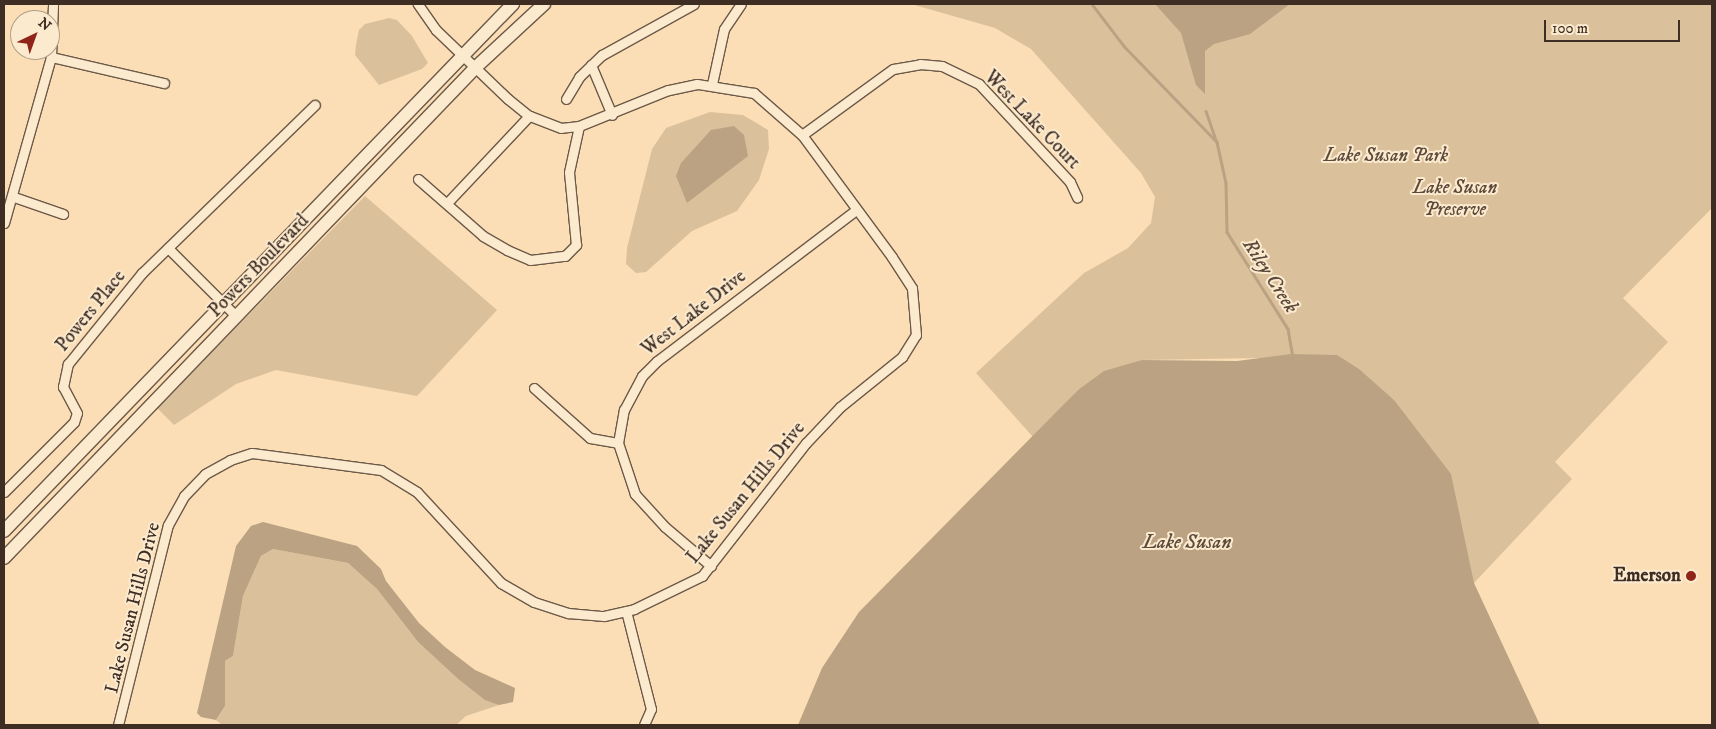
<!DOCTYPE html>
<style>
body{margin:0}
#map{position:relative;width:1716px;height:729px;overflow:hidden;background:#fbdeb5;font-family:"IM FELL DW Pica",serif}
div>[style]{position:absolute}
.green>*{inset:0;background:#dbc09c}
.water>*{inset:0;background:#baa283}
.stream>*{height:2.5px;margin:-1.25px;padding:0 1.25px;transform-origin:1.25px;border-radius:1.25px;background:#baa283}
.roads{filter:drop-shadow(1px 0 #6c5948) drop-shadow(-1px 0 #6c5948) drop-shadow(0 1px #6c5948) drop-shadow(0 -1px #6c5948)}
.street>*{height:9px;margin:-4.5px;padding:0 4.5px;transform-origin:4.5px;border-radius:4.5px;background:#fceacf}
.secondary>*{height:12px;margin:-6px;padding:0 6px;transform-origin:6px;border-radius:6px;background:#fceacf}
.dots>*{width:14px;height:14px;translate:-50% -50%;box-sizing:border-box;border:2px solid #fceacf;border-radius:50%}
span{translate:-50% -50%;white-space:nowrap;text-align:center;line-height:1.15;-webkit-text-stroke:4px #fceacf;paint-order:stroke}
.street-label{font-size:19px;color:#3d2d23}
.park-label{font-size:19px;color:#5d4a3b;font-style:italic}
.poi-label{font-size:19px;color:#3d2d23;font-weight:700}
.right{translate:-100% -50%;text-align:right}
.water-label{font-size:20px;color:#5c4a3b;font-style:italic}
.frame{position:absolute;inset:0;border:5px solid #3d2d23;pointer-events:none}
.north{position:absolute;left:10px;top:10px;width:50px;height:50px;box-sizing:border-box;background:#fceacf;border:1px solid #b09e8a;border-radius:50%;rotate:42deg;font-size:14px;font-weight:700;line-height:20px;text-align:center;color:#3d2d23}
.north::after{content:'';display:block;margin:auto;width:18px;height:22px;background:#8f2418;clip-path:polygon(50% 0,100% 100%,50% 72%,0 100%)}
.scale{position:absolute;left:1544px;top:20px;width:136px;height:22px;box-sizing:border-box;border:2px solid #3d2d23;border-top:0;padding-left:6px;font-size:15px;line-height:18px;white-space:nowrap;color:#3d2d23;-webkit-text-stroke:4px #fceacf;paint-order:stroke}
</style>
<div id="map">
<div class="green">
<div style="clip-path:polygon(911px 4px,1712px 4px,1712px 208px,1623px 298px,1668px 342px,1555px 462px,1572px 479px,1474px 583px,1394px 400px,1372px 383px,1262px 358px,1142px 360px,1078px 390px,1033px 437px,976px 373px,1084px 273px,1128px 248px,1151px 223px,1155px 197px,1141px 173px,1031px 49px,995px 28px)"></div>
<div style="clip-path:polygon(389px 18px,397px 20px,412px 36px,428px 63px,422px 69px,379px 85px,355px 55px,356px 45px,359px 30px,365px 24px)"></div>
<div style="clip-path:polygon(710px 112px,743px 115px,768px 130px,769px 149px,759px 180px,737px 211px,692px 231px,646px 272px,636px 273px,626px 264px,627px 248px,652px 149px,666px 128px)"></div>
<div style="clip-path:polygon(365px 196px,497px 310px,417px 396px,276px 370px,236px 384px,174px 425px,157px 408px)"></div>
<div style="clip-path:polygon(273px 549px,348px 563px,377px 589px,418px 642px,457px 678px,499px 705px,466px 716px,456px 725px,222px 725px,216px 720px,225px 706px,225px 661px,233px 656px,243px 596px,261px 556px)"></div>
</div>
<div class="water">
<div style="clip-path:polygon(1155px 4px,1290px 4px,1250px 34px,1214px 44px,1205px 51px,1205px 94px,1196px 85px,1181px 33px)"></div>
<div style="clip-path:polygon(734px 126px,744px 135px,748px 156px,687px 203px,676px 176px,681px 163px,711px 130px)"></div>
<div style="clip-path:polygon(1291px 354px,1337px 355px,1359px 369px,1394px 400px,1451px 474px,1474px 583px,1540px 725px,798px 725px,822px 668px,859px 612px,1078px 390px,1104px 371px,1142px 360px,1237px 361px)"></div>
<div style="clip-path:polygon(263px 522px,357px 546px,381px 569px,386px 581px,419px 623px,445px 647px,475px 670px,515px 688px,513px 702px,499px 705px,485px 700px,457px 678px,418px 642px,377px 589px,348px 563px,273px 549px,261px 556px,243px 596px,233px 656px,225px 661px,225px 706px,216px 720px,201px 717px,197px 713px,236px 546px,251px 526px)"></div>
</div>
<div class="stream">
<div style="left:1092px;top:4px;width:53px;rotate:52.7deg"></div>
<div style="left:1124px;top:46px;width:134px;rotate:45.9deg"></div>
<div style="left:1217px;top:142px;width:42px;rotate:77.6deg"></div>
<div style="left:1226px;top:183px;width:49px;rotate:88.8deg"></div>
<div style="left:1227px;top:232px;width:115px;rotate:57.8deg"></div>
<div style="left:1288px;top:329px;width:27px;rotate:80deg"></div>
<div style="left:1206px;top:111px;width:31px;rotate:71deg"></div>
</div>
<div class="roads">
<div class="street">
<div style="left:51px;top:57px;width:116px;rotate:13deg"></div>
<div style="left:591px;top:65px;width:54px;rotate:67.2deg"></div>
<div style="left:712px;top:84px;width:56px;rotate:-77.7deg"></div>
<div style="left:724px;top:29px;width:30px;rotate:-56deg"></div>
<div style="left:566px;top:99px;width:26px;rotate:-59deg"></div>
<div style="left:579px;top:77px;width:32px;rotate:-44deg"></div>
<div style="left:602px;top:55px;width:105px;rotate:-29deg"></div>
<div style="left:802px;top:135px;width:112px;rotate:-36deg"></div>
<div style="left:893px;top:69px;width:27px;rotate:-10deg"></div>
<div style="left:920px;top:64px;width:22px;rotate:5deg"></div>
<div style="left:942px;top:66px;width:41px;rotate:25.9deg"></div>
<div style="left:979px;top:84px;width:134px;rotate:47.1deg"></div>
<div style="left:1070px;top:182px;width:17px;rotate:65deg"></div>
<div style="left:418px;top:179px;width:86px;rotate:41.2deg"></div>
<div style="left:483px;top:236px;width:28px;rotate:30deg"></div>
<div style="left:507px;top:250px;width:25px;rotate:23deg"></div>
<div style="left:530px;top:260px;width:35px;rotate:-7deg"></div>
<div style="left:565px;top:256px;width:16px;rotate:-45deg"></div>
<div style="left:576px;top:245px;width:73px;rotate:-95.5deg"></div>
<div style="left:569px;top:172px;width:47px;rotate:-77.7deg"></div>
<div style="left:14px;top:197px;width:52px;rotate:19.1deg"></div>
<div style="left:447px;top:203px;width:120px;rotate:-46.7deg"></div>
<div style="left:4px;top:223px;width:173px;rotate:-74.2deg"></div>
<div style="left:51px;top:57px;width:53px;rotate:-87.8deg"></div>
<div style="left:168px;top:248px;width:96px;rotate:45deg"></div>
<div style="left:534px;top:388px;width:75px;rotate:41.8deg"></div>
<div style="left:590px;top:438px;width:28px;rotate:10deg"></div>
<div style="left:4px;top:492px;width:99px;rotate:-45deg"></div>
<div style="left:74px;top:422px;width:9px;rotate:-72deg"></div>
<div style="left:77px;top:413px;width:30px;rotate:-118deg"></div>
<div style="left:63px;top:387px;width:24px;rotate:-78deg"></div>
<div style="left:68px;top:364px;width:117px;rotate:-50.9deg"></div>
<div style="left:142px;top:273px;width:241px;rotate:-44.2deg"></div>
<div style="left:711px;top:566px;width:60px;rotate:-139.7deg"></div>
<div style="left:665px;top:527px;width:45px;rotate:-132.3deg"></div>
<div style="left:635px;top:494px;width:54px;rotate:-108.4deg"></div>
<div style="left:618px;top:443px;width:34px;rotate:-80deg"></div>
<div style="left:624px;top:410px;width:38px;rotate:-62deg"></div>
<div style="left:642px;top:376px;width:21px;rotate:-45deg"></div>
<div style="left:657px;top:361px;width:250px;rotate:-37.2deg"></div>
<div style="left:626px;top:611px;width:101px;rotate:75.7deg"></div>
<div style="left:651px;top:709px;width:17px;rotate:114deg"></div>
<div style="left:118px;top:725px;width:206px;rotate:-76deg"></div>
<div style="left:168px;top:525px;width:33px;rotate:-61deg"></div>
<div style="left:184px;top:496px;width:30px;rotate:-46deg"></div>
<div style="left:205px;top:474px;width:29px;rotate:-29deg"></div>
<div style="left:230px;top:460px;width:23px;rotate:-18deg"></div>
<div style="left:252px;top:453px;width:130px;rotate:7.5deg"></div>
<div style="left:381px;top:470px;width:42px;rotate:31.4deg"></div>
<div style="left:417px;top:492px;width:124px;rotate:47.3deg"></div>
<div style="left:501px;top:583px;width:38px;rotate:30deg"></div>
<div style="left:534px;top:602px;width:36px;rotate:18deg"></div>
<div style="left:568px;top:613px;width:36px;rotate:5deg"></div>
<div style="left:604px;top:616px;width:31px;rotate:-13deg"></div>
<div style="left:634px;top:609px;width:76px;rotate:-25.9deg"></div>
<div style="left:702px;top:576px;width:169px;rotate:-52deg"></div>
<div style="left:806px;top:443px;width:50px;rotate:-46.6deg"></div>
<div style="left:840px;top:407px;width:80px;rotate:-38.9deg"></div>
<div style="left:902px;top:357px;width:26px;rotate:-58deg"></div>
<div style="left:916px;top:335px;width:47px;rotate:-94.9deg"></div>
<div style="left:912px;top:288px;width:37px;rotate:-123deg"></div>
<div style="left:892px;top:257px;width:152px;rotate:-126.4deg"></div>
<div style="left:802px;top:135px;width:64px;rotate:-138.8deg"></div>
<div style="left:754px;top:93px;width:58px;rotate:-171deg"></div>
<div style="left:697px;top:84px;width:30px;rotate:168deg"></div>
<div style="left:668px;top:90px;width:96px;rotate:158deg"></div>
<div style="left:579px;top:126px;width:18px;rotate:174deg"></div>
<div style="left:561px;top:128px;width:34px;rotate:-159deg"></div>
<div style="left:529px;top:116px;width:27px;rotate:-141deg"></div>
<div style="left:508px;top:99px;width:100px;rotate:-136.2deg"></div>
<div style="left:436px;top:30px;width:32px;rotate:-125deg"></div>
</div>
<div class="secondary">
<div style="left:4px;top:531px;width:733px;rotate:-46deg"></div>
<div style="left:4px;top:558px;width:681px;rotate:-46.13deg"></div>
<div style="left:476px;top:67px;width:93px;rotate:-42.8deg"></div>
</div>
</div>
<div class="dots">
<div style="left:1691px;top:576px;background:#8f2418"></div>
</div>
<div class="street-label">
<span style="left:1032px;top:120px;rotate:46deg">West Lake Court</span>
<span style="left:259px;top:266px;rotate:-46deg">Powers Boulevard</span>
<span style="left:91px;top:311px;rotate:-51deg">Powers Place</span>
<span style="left:694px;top:313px;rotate:-38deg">West Lake Drive</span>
<span style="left:746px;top:493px;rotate:-51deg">Lake Susan Hills Drive</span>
<span style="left:133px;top:608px;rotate:-76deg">Lake Susan Hills Drive</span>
</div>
<div class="park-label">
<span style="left:1386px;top:156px">Lake Susan Park</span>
<span style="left:1455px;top:199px">Lake Susan<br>Preserve</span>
</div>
<div class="poi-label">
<span class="right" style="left:1681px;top:576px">Emerson</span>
</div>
<div class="water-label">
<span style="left:1270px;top:276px;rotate:57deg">Riley Creek</span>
<span style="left:1187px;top:542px">Lake Susan</span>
</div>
<div class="frame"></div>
<div class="north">N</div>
<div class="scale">100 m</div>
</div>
